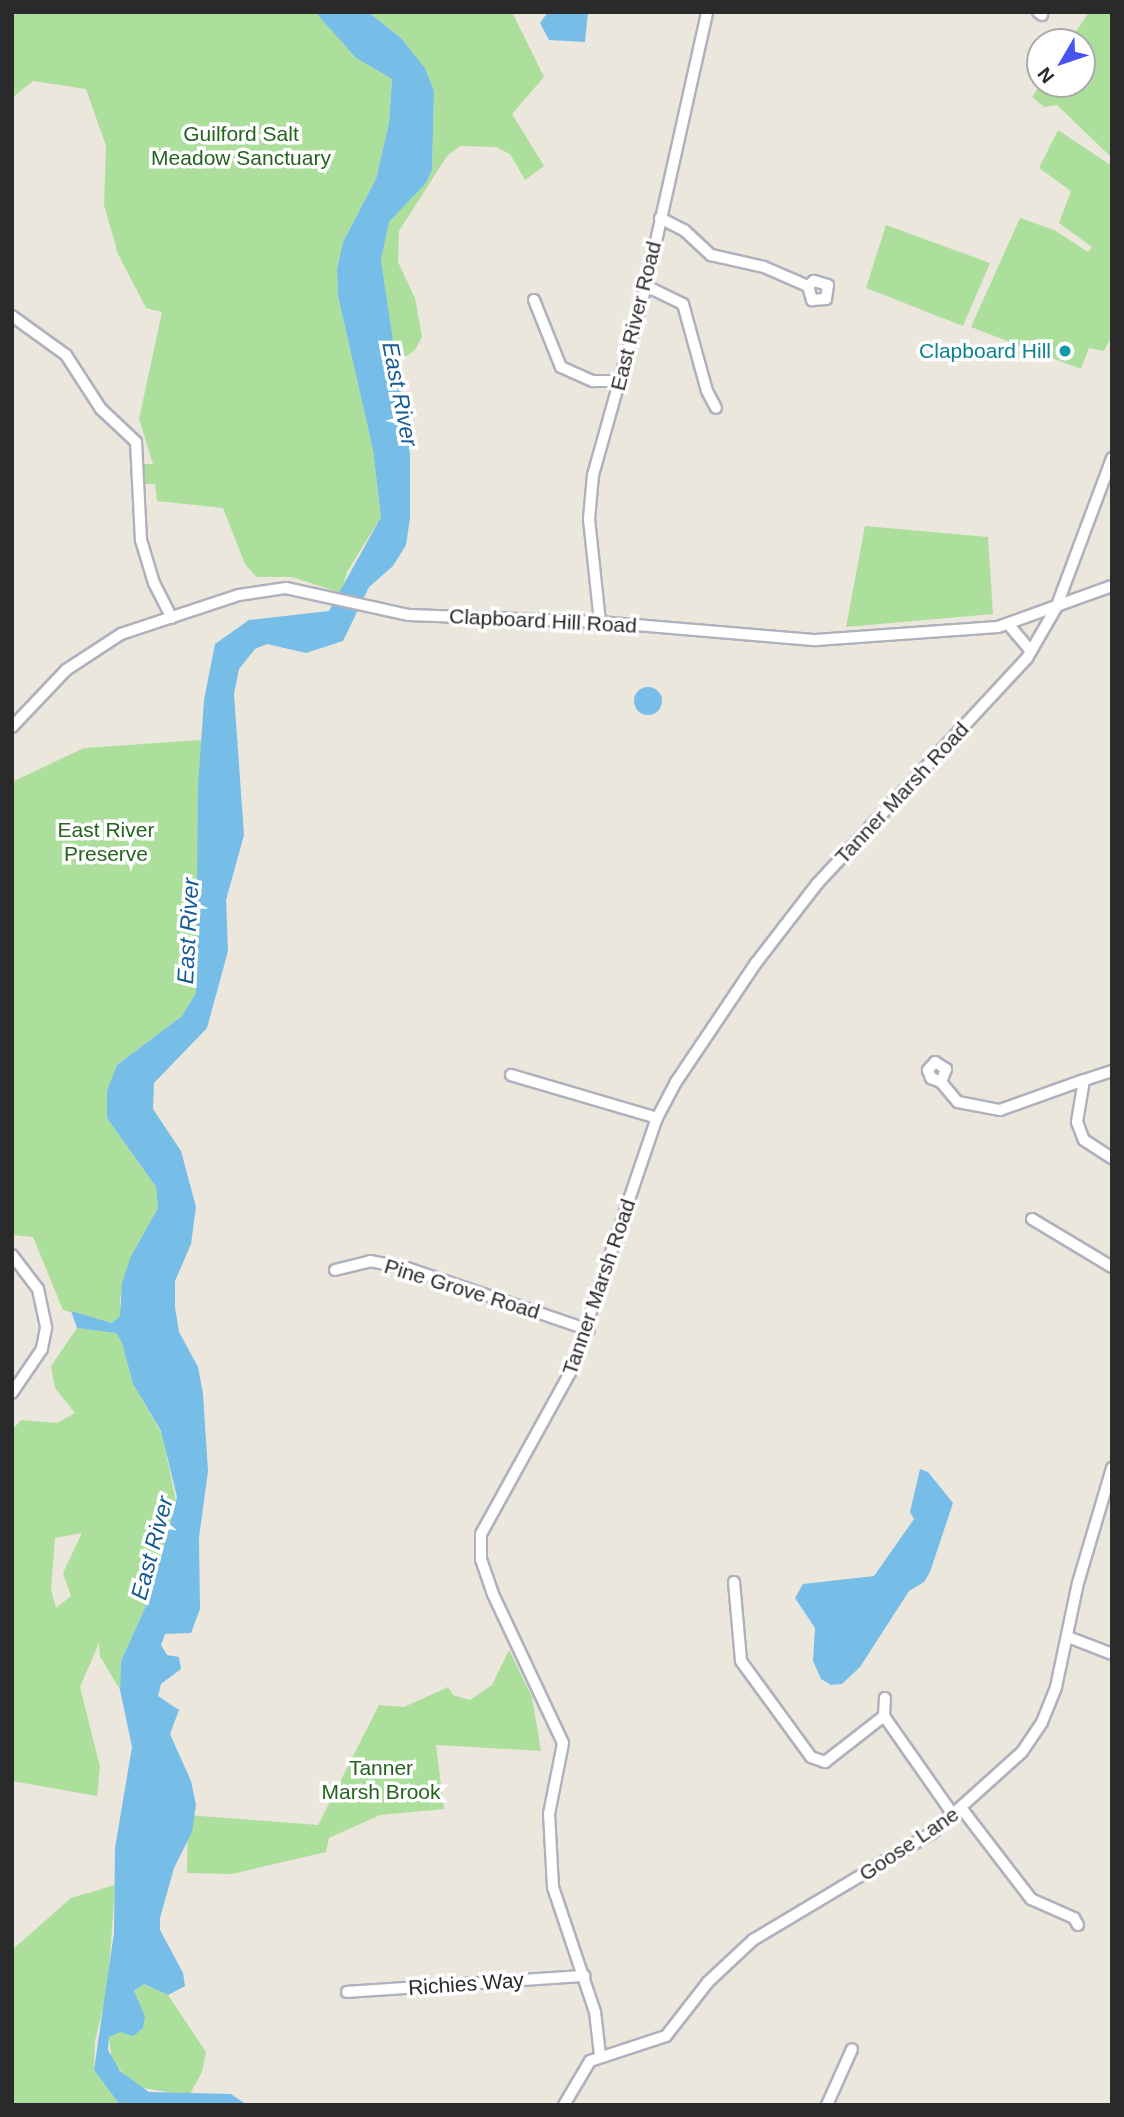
<!DOCTYPE html>
<style>
body{margin:0}
#map{position:relative;width:1124px;height:2117px;overflow:hidden;background:#ebe7dd;font-family:Arial,sans-serif}
div>[style]{position:absolute}
.green>*{inset:0;background:#acdf9c}
.water>*{inset:0;background:#76bde7}
.round{border-radius:50%}
.roads{filter:drop-shadow(2px 0 #b0b1bd) drop-shadow(-2px 0 #b0b1bd) drop-shadow(0 2px #b0b1bd) drop-shadow(0 -2px #b0b1bd)}
.minor>*{height:10px;margin:-5px;padding:0 5px;transform-origin:5px;border-radius:5px;background:#fff}
.dots>*{width:19px;height:19px;translate:-50% -50%;box-sizing:border-box;border:4px solid #fff;border-radius:50%}
span{translate:-50% -50%;white-space:nowrap;text-align:center;line-height:1.15;-webkit-text-stroke:7px #fff;paint-order:stroke}
.park-label{font-size:21px;color:#25631e}
.street-label{font-size:21px;color:#2a2a2a}
.culture-label{font-size:21px;color:#0d838f}
.right{translate:-100% -50%;text-align:right}
.water-label{font-size:23px;color:#155a93;font-style:italic}
.frame{position:absolute;inset:0;border:14px solid #2a2a2a;pointer-events:none}
.north{position:absolute;left:1026px;top:28px;width:70px;height:70px;box-sizing:border-box;background:#fff;border:2px solid #aaa;border-radius:50%;rotate:231deg;font-size:19px;font-weight:700;line-height:28px;text-align:center;color:#2a2a2a}
.north::after{content:'';display:block;margin:auto;width:24px;height:32px;background:#4653ef;clip-path:polygon(50% 0,100% 100%,50% 72%,0 100%)}
</style>
<div id="map">
<div class="green">
<div style="clip-path:polygon(12px 12px,315px 12px,356px 58px,392px 79px,389px 123px,376px 179px,343px 242px,337px 269px,338px 296px,373px 450px,381px 517px,347px 572px,341px 593px,292px 577px,256px 577px,245px 564px,223px 508px,157px 501px,155px 484px,140px 484px,140px 464px,153px 464px,139px 419px,162px 312px,146px 308px,118px 254px,104px 205px,106px 146px,86px 89px,33px 81px,12px 98px)"></div>
<div style="clip-path:polygon(368px 12px,512px 12px,544px 77px,512px 114px,544px 166px,525px 180px,510px 154px,496px 147px,460px 146px,447px 156px,399px 231px,398px 262px,415px 298px,422px 337px,415px 350px,396px 363px,381px 260px,389px 222px,426px 183px,432px 170px,434px 91px,425px 68px,401px 38px)"></div>
<div style="clip-path:polygon(1089px 12px,1112px 12px,1112px 158px,1057px 105px,1044px 107px,1032px 97px,1041px 84px,1082px 84px,1082px 42px,1069px 42px)"></div>
<div style="clip-path:polygon(1058px 130px,1112px 166px,1112px 336px,1104px 351px,1089px 348px,1081px 369px,971px 327px,1020px 218px,1054px 230px,1088px 252px,1092px 247px,1059px 223px,1071px 191px,1039px 168px)"></div>
<div style="clip-path:polygon(886px 225px,990px 263px,963px 326px,866px 288px)"></div>
<div style="clip-path:polygon(865px 526px,988px 537px,993px 614px,846px 627px)"></div>
<div style="clip-path:polygon(201px 740px,196px 993px,182px 1016px,117px 1065px,107px 1118px,156px 1187px,158px 1208px,131px 1256px,120px 1299px,121px 1316px,113px 1323px,63px 1310px,33px 1237px,12px 1235px,12px 782px,84px 748px)"></div>
<div style="clip-path:polygon(evenodd,77px 1328px,116px 1333px,122px 1343px,133px 1384px,162px 1434px,176px 1501px,151px 1595px,121px 1661px,120px 1690px,100px 1656px,99px 1643px,80px 1687px,100px 1767px,97px 1796px,12px 1781px,12px 1430px,21px 1420px,57px 1423px,75px 1413px,55px 1388px,51px 1366px,77px 1328px,82px 1533px,63px 1573px,71px 1596px,56px 1608px,51px 1589px,55px 1538px,82px 1533px)"></div>
<div style="clip-path:polygon(509px 1650px,532px 1697px,541px 1751px,436px 1745px,444px 1809px,380px 1815px,329px 1838px,326px 1852px,232px 1874px,187px 1873px,188px 1815px,318px 1825px,379px 1705px,404px 1707px,448px 1687px,453px 1695px,470px 1700px,492px 1685px)"></div>
<div style="clip-path:polygon(115px 1885px,108px 1988px,95px 2041px,94px 2070px,120px 2105px,12px 2105px,12px 1950px,71px 1898px)"></div>
<div style="clip-path:polygon(143px 1984px,168px 1995px,206px 2052px,202px 2072px,189px 2096px,138px 2087px,112px 2062px,109px 2037px,145px 2016px,134px 1992px)"></div>
</div>
<div class="water">
<div style="clip-path:polygon(315px 12px,368px 12px,401px 38px,425px 68px,434px 91px,432px 170px,426px 183px,389px 222px,381px 260px,410px 454px,410px 518px,406px 545px,393px 566px,369px 587px,343px 641px,306px 653px,267px 644px,255px 649px,239px 669px,234px 694px,244px 835px,226px 900px,228px 951px,207px 1028px,154px 1083px,153px 1109px,181px 1151px,196px 1207px,191px 1244px,175px 1281px,175px 1307px,179px 1332px,198px 1367px,203px 1394px,208px 1471px,199px 1538px,200px 1609px,191px 1633px,165px 1634px,161px 1645px,167px 1655px,179px 1657px,181px 1669px,161px 1684px,158px 1696px,179px 1710px,170px 1734px,191px 1781px,196px 1805px,192px 1832px,174px 1868px,160px 1918px,160px 1930px,183px 1973px,185px 1986px,168px 1995px,144px 1984px,134px 1991px,145px 2016px,143px 2028px,133px 2036px,120px 2032px,109px 2037px,108px 2050px,120px 2071px,149px 2092px,231px 2094px,247px 2105px,120px 2105px,94px 2070px,114px 1933px,115px 1848px,132px 1747px,120px 1690px,121px 1661px,151px 1595px,177px 1497px,161px 1431px,133px 1384px,122px 1343px,116px 1333px,77px 1328px,71px 1311px,112px 1323px,120px 1316px,122px 1283px,131px 1256px,158px 1208px,156px 1187px,107px 1118px,107px 1091px,117px 1065px,182px 1016px,196px 993px,198px 786px,204px 700px,215px 644px,249px 620px,329px 611px,381px 517px,373px 450px,338px 296px,337px 269px,343px 242px,376px 179px,389px 123px,392px 79px,356px 58px)"></div>
<div style="clip-path:polygon(548px 12px,588px 12px,585px 42px,549px 40px,540px 23px)"></div>
<div class="round" style="left:634px;top:687px;width:28px;height:28px"></div>
<div style="clip-path:polygon(920px 1469px,928px 1472px,953px 1503px,930px 1572px,924px 1582px,909px 1591px,860px 1667px,842px 1684px,831px 1685px,821px 1679px,813px 1661px,815px 1628px,795px 1598px,803px 1584px,874px 1576px,914px 1519px,910px 1512px)"></div>
</div>
<div class="roads">
<div class="minor">
<div style="left:1038px;top:12px;width:5px;rotate:37deg"></div>
<div style="left:660px;top:218px;width:27px;rotate:27deg"></div>
<div style="left:684px;top:230px;width:37px;rotate:43deg"></div>
<div style="left:711px;top:255px;width:54px;rotate:12.8deg"></div>
<div style="left:764px;top:267px;width:48px;rotate:23.4deg"></div>
<div style="left:808px;top:286px;width:15px;rotate:74deg"></div>
<div style="left:812px;top:300px;width:14px;rotate:-4deg"></div>
<div style="left:826px;top:299px;width:14px;rotate:-82deg"></div>
<div style="left:828px;top:285px;width:15px;rotate:-164deg"></div>
<div style="left:814px;top:281px;width:8px;rotate:140deg"></div>
<div style="left:646px;top:286px;width:41px;rotate:25.9deg"></div>
<div style="left:683px;top:304px;width:90px;rotate:74.6deg"></div>
<div style="left:707px;top:391px;width:19px;rotate:62deg"></div>
<div style="left:534px;top:300px;width:72px;rotate:68.1deg"></div>
<div style="left:561px;top:367px;width:35px;rotate:24deg"></div>
<div style="left:593px;top:381px;width:28px"></div>
<div style="left:12px;top:316px;width:67px;rotate:35.8deg"></div>
<div style="left:66px;top:355px;width:64px;rotate:57.1deg"></div>
<div style="left:101px;top:409px;width:48px;rotate:43.3deg"></div>
<div style="left:136px;top:442px;width:98px;rotate:87.1deg"></div>
<div style="left:141px;top:540px;width:45px;rotate:73.2deg"></div>
<div style="left:154px;top:583px;width:39px;rotate:63deg"></div>
<div style="left:600px;top:622px;width:104px;rotate:-96.1deg"></div>
<div style="left:589px;top:519px;width:44px;rotate:-84.8deg"></div>
<div style="left:593px;top:475px;width:196px;rotate:-74.3deg"></div>
<div style="left:646px;top:286px;width:281px;rotate:-77.4deg"></div>
<div style="left:1009px;top:625px;width:34px;rotate:50deg"></div>
<div style="left:12px;top:727px;width:79px;rotate:-46.5deg"></div>
<div style="left:66px;top:670px;width:66px;rotate:-33.2deg"></div>
<div style="left:121px;top:634px;width:124px;rotate:-18.3deg"></div>
<div style="left:239px;top:595px;width:48px;rotate:-8.5deg"></div>
<div style="left:286px;top:588px;width:126px;rotate:12.4deg"></div>
<div style="left:409px;top:615px;width:191px;rotate:2.1deg"></div>
<div style="left:600px;top:622px;width:217px;rotate:4.8deg"></div>
<div style="left:816px;top:640px;width:182px;rotate:-4.1deg"></div>
<div style="left:998px;top:627px;width:121px;rotate:-19.8deg"></div>
<div style="left:1112px;top:1071px;width:29px;rotate:162deg"></div>
<div style="left:1084px;top:1080px;width:43px;rotate:99.5deg"></div>
<div style="left:1077px;top:1122px;width:19px;rotate:69deg"></div>
<div style="left:1084px;top:1140px;width:33px;rotate:33deg"></div>
<div style="left:511px;top:1075px;width:152px;rotate:16.4deg"></div>
<div style="left:941px;top:1082px;width:14px;rotate:-69deg"></div>
<div style="left:946px;top:1069px;width:13px;rotate:-148deg"></div>
<div style="left:935px;top:1062px;width:11px;rotate:131deg"></div>
<div style="left:928px;top:1070px;width:9px;rotate:69deg"></div>
<div style="left:931px;top:1078px;width:11px;rotate:22deg"></div>
<div style="left:941px;top:1082px;width:26px;rotate:50deg"></div>
<div style="left:958px;top:1102px;width:43px;rotate:10.8deg"></div>
<div style="left:1000px;top:1110px;width:89px;rotate:-19.7deg"></div>
<div style="left:1032px;top:1219px;width:93px;rotate:31deg"></div>
<div style="left:12px;top:1255px;width:43px;rotate:52.6deg"></div>
<div style="left:38px;top:1289px;width:40px;rotate:78deg"></div>
<div style="left:46px;top:1328px;width:21px;rotate:101deg"></div>
<div style="left:42px;top:1349px;width:53px;rotate:124.3deg"></div>
<div style="left:335px;top:1270px;width:36px;rotate:-14deg"></div>
<div style="left:370px;top:1261px;width:38px;rotate:11deg"></div>
<div style="left:407px;top:1268px;width:192px;rotate:18.8deg"></div>
<div style="left:734px;top:1582px;width:79px;rotate:84.9deg"></div>
<div style="left:741px;top:1661px;width:119px;rotate:53.9deg"></div>
<div style="left:811px;top:1757px;width:15px;rotate:20deg"></div>
<div style="left:825px;top:1762px;width:75px;rotate:-37.9deg"></div>
<div style="left:884px;top:1716px;width:122px;rotate:55deg"></div>
<div style="left:1068px;top:1637px;width:47px;rotate:21.1deg"></div>
<div style="left:884px;top:1716px;width:18px;rotate:-87deg"></div>
<div style="left:962px;top:1809px;width:113px;rotate:52.5deg"></div>
<div style="left:1031px;top:1899px;width:47px;rotate:23.8deg"></div>
<div style="left:1074px;top:1918px;width:8px;rotate:60deg"></div>
<div style="left:347px;top:1992px;width:238px;rotate:-3.9deg"></div>
<div style="left:600px;top:2055px;width:43px;rotate:-96.6deg"></div>
<div style="left:595px;top:2012px;width:132px;rotate:-108.6deg"></div>
<div style="left:553px;top:1887px;width:73px;rotate:-93.1deg"></div>
<div style="left:549px;top:1814px;width:72px;rotate:-78.8deg"></div>
<div style="left:563px;top:1743px;width:165px;rotate:-115.2deg"></div>
<div style="left:493px;top:1594px;width:37px;rotate:-109deg"></div>
<div style="left:481px;top:1559px;width:25px;rotate:-90deg"></div>
<div style="left:481px;top:1534px;width:184px;rotate:-61.1deg"></div>
<div style="left:570px;top:1373px;width:269px;rotate:-71.2deg"></div>
<div style="left:657px;top:1118px;width:41px;rotate:-62.2deg"></div>
<div style="left:676px;top:1082px;width:143px;rotate:-56.1deg"></div>
<div style="left:756px;top:963px;width:100px;rotate:-52.3deg"></div>
<div style="left:817px;top:884px;width:309px;rotate:-47.1deg"></div>
<div style="left:1027px;top:658px;width:58px;rotate:-59.9deg"></div>
<div style="left:1056px;top:608px;width:160px;rotate:-69.5deg"></div>
<div style="left:564px;top:2105px;width:51px;rotate:-59.4deg"></div>
<div style="left:590px;top:2061px;width:80px;rotate:-18.2deg"></div>
<div style="left:666px;top:2036px;width:68px;rotate:-52.1deg"></div>
<div style="left:708px;top:1982px;width:62px;rotate:-43deg"></div>
<div style="left:753px;top:1940px;width:209px;rotate:-30.9deg"></div>
<div style="left:932px;top:1833px;width:121px;rotate:-42deg"></div>
<div style="left:1022px;top:1752px;width:36px;rotate:-56deg"></div>
<div style="left:1042px;top:1722px;width:38px;rotate:-68deg"></div>
<div style="left:1056px;top:1687px;width:106px;rotate:-78.1deg"></div>
<div style="left:1078px;top:1583px;width:120px;rotate:-73.5deg"></div>
<div style="left:827px;top:2105px;width:61px;rotate:-65.9deg"></div>
</div>
</div>
<div class="dots">
<div style="left:1065px;top:351px;background:#0f9aa8"></div>
</div>
<div class="park-label">
<span style="left:241px;top:146px">Guilford Salt<br>Meadow Sanctuary</span>
<span style="left:106px;top:842px">East River<br>Preserve</span>
<span style="left:381px;top:1780px">Tanner<br>Marsh Brook</span>
</div>
<div class="street-label">
<span style="left:636px;top:316px;rotate:-76deg">East River Road</span>
<span style="left:543px;top:621px;rotate:3deg">Clapboard Hill Road</span>
<span style="left:902px;top:793px;rotate:-47deg">Tanner Marsh Road</span>
<span style="left:599px;top:1287px;rotate:-71deg">Tanner Marsh Road</span>
<span style="left:462px;top:1289px;rotate:17deg">Pine Grove Road</span>
<span style="left:909px;top:1844px;rotate:-34deg">Goose Lane</span>
<span style="left:466px;top:1984px;rotate:-4deg">Richies Way</span>
</div>
<div class="culture-label">
<span class="right" style="left:1051px;top:351px">Clapboard Hill</span>
</div>
<div class="water-label">
<span style="left:400px;top:394px;rotate:79deg">East River</span>
<span style="left:188px;top:931px;rotate:-87deg">East River</span>
<span style="left:152px;top:1548px;rotate:-75deg">East River</span>
</div>
<div class="frame"></div>
<div class="north">N</div>
</div>
